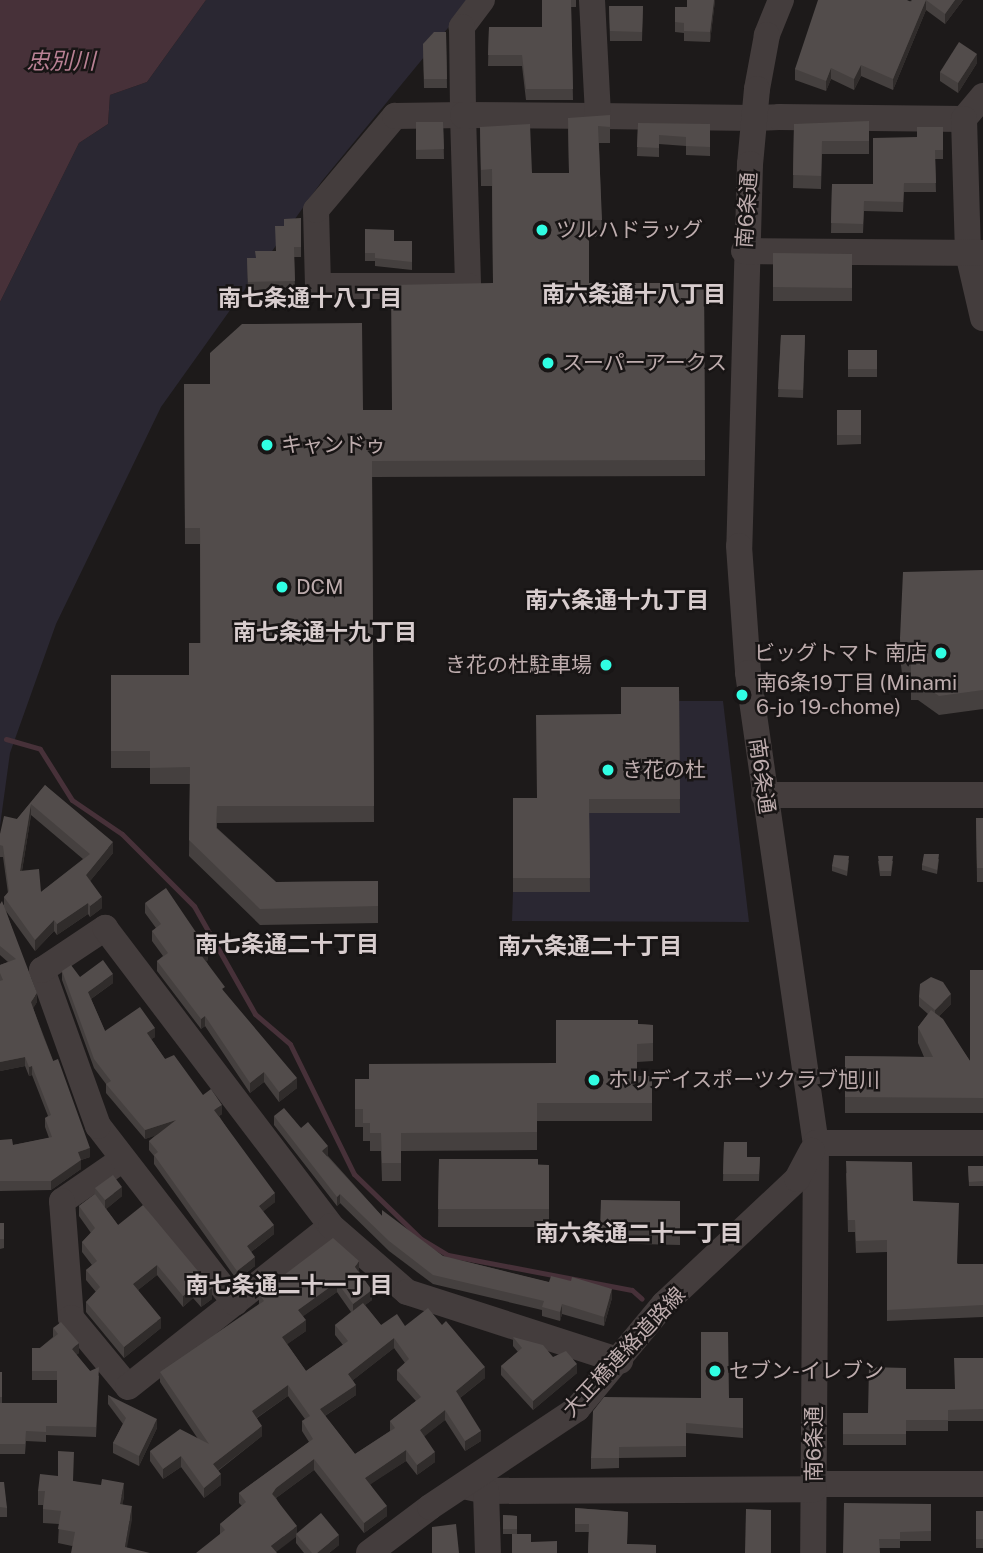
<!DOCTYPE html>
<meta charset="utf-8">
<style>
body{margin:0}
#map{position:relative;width:983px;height:1553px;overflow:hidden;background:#1d1a1a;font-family:"Public Sans","Noto Sans JP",sans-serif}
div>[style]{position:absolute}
.green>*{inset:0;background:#2a2732}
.water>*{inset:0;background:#473139}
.stream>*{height:5px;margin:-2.5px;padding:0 2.5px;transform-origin:2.5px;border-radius:2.5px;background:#473139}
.minor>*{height:26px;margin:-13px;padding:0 13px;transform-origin:13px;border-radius:13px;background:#443d3d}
.wall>*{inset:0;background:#45403f}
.shaded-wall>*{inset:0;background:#302c2b}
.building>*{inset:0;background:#524c4b}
.dots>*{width:19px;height:19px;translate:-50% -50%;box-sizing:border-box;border:4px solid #181515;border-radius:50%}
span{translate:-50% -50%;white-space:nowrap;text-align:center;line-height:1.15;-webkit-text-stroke:5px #181515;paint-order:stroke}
.street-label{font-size:21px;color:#bdacad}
.poi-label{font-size:21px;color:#bdacad}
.left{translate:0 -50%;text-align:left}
.right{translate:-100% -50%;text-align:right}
.water-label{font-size:23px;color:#b98194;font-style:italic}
.neighbourhood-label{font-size:23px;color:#d8cdce;font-weight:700}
</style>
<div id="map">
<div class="green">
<div style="clip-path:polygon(206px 0,471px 0,322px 181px,161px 407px,56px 624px,10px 753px,0 826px,0 302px,79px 143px,108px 124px,110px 95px,147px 82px)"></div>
<div style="clip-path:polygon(679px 701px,723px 701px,749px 922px,512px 921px,513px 892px,589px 813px,680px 812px)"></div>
</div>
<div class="water">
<div style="clip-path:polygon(0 0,206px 0,147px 82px,110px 95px,108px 124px,79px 143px,0 302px)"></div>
</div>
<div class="stream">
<div style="left:6px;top:739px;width:35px;rotate:16deg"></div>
<div style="left:40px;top:749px;width:60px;rotate:57.9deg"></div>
<div style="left:72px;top:800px;width:60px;rotate:34.2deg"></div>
<div style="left:122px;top:834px;width:102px;rotate:45deg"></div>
<div style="left:194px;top:906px;width:124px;rotate:60.5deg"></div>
<div style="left:255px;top:1014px;width:46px;rotate:40.6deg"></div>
<div style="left:290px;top:1044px;width:145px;rotate:63.8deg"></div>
<div style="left:354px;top:1174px;width:93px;rotate:44.1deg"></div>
<div style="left:421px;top:1239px;width:31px;rotate:31deg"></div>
<div style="left:448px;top:1255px;width:187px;rotate:10.8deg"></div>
<div style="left:632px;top:1290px;width:13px;rotate:42deg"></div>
</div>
<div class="minor">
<div style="left:482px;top:0;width:34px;rotate:127deg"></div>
<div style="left:462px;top:27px;width:88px;rotate:89.3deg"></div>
<div style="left:463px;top:115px;width:171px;rotate:88.3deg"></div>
<div style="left:468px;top:286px;width:150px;rotate:180deg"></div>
<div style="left:318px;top:286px;width:76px;rotate:-91.5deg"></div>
<div style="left:316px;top:210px;width:123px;rotate:-50deg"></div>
<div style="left:395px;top:116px;width:68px;rotate:-0.8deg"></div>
<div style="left:463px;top:115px;width:135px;rotate:0.4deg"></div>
<div style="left:598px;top:116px;width:156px;rotate:0.7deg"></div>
<div style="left:754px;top:118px;width:25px;rotate:-2deg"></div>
<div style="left:779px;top:117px;width:185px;rotate:0.6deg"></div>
<div style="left:592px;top:0;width:116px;rotate:87deg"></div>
<div style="left:781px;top:0;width:38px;rotate:112deg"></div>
<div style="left:767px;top:35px;width:55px;rotate:100.5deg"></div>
<div style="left:757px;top:89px;width:75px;rotate:95.3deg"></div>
<div style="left:750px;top:164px;width:382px;rotate:91.6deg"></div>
<div style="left:739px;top:546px;width:127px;rotate:85.9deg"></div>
<div style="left:748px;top:673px;width:475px;rotate:81.8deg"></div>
<div style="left:816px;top:1143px;width:410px;rotate:90.4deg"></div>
<div style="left:983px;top:96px;width:30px;rotate:130deg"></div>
<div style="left:964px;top:119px;width:134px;rotate:88.3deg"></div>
<div style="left:968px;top:253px;width:67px;rotate:77deg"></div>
<div style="left:744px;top:251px;width:239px;rotate:0.5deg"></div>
<div style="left:764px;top:795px;width:219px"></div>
<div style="left:816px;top:1143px;width:167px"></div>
<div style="left:123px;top:1159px;width:74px;rotate:145.5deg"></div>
<div style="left:62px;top:1201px;width:117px;rotate:85.6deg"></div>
<div style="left:71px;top:1318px;width:89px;rotate:50.4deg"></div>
<div style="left:128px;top:1387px;width:259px;rotate:-38.4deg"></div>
<div style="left:235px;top:1303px;width:224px;rotate:-127.7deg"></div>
<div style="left:98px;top:1126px;width:166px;rotate:-109.7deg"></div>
<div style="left:42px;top:970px;width:76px;rotate:-33.7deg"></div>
<div style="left:105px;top:928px;width:374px;rotate:52.8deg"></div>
<div style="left:331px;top:1226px;width:101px;rotate:41deg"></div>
<div style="left:407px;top:1292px;width:224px;rotate:17.9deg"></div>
<div style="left:814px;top:1484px;width:169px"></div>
<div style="left:463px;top:1486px;width:24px;rotate:12deg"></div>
<div style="left:486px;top:1491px;width:328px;rotate:-0.3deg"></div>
<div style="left:486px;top:1491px;width:62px;rotate:88.2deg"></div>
<div style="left:369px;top:1553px;width:76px;rotate:-37deg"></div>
<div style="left:430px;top:1507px;width:177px;rotate:-33.7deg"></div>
<div style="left:577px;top:1409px;width:136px;rotate:-50.4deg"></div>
<div style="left:664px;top:1304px;width:183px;rotate:-43.2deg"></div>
<div style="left:797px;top:1179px;width:32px;rotate:-62deg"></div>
</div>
<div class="wall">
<div style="clip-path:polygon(542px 0,576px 0,576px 7px,571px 7px,573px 100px,526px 100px,522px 66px,488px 66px,489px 27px,542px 27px)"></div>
<div style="clip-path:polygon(687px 0,715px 0,710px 42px,684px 41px,684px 33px,675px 32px,675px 7px,687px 7px)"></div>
<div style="clip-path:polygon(912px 0,963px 0,945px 24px,926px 10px,893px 90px,861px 76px,854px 90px,831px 79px,826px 91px,795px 80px,795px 69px)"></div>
<div style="clip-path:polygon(609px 6px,643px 6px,642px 41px,610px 41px)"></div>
<div style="clip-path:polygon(446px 32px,447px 88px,424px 88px,423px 44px)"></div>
<div style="clip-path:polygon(977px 63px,958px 93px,940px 81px,940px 72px)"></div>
<div style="clip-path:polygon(610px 115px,610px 143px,599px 143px,602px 237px,589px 237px,589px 283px,704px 283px,705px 476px,372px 477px,374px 822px,217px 823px,217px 828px,276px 882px,378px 881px,378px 923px,260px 925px,189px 856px,190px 784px,150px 784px,150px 768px,111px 768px,111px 675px,189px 675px,200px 643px,200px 544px,185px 544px,184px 384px,363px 410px,392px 410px,493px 283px,492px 186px,481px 186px,480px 127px,532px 173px,569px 173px,568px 118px)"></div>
<div style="clip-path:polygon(869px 121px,869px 154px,822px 154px,821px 189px,793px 188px,794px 124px)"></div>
<div style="clip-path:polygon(416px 122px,443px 122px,444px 159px,416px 159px)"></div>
<div style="clip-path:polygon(638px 123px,710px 124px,710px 156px,686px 155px,686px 146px,659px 144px,659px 157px,637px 156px)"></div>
<div style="clip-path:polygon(943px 127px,943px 159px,935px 159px,936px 192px,904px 192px,903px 212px,864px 211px,863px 233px,831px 233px,832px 184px,873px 184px,917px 137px)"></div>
<div style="clip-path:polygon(301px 218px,301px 257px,294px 257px,295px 290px,248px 291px,247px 258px,256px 258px,276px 251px,284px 226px)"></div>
<div style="clip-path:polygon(365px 229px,394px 241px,412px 241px,412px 270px,375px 266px,375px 261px,365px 261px)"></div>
<div style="clip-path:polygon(773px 253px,852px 254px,852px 301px,773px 301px)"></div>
<div style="clip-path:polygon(781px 335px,805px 335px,803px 398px,778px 397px)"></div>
<div style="clip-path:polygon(848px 350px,877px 350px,877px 377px,848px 377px)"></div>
<div style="clip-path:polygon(837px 410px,861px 410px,861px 444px,837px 445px)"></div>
<div style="clip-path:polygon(983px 570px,983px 709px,939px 715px,918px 700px,911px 700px,911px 681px,903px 682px,900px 657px,900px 638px)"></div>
<div style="clip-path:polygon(679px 687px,680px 813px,589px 813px,590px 892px,513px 892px,513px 798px,537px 798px,621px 714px)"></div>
<div style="clip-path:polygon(evenodd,45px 785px,113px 853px,90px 881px,102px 908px,90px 917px,88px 914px,57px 935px,54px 931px,35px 951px,6px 911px,37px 1002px,33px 1008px,90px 1157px,81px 1160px,81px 1169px,51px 1190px,0 1191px,0 1140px,13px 1145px,49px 1138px,45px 1127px,45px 1118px,48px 1116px,32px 1075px,29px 1076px,25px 1066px,0 1071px,0 965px,8px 962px,0 955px,0 904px,4px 905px,4px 897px,8px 893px,3px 857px,0 857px,0 834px,17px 819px,45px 785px,31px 815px,83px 859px,41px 892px,22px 871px,31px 815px)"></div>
<div style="clip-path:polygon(976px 818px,983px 818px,983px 882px,977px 882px)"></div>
<div style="clip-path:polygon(939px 859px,937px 874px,922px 870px,922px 865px)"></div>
<div style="clip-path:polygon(849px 860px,847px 876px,832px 871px,832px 866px)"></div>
<div style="clip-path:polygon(878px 861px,893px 861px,891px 876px,880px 876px)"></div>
<div style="clip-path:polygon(145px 903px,208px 960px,206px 961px,225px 994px,297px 1088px,279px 1102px,264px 1082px,250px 1093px,205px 1026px,201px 1029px,157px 971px,157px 961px,163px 956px,152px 941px,152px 931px,156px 928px,145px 913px)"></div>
<div style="clip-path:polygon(983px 970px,983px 1113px,845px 1113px,845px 1056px,924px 1057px,918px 1043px,918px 1027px,928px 1014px,919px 1006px,919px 997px,951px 1004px,939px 1016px,970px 1061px)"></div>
<div style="clip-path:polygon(62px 971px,80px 977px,113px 983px,91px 999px,105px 1031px,155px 1037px,151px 1039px,165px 1059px,222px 1114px,219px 1116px,275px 1202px,263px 1211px,274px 1234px,251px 1252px,255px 1266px,237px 1280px,154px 1164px,154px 1156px,149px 1150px,149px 1141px,156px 1135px,145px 1139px,106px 1093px,106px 1084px,94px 1068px,62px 980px)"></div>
<div style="clip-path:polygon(638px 1024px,653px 1025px,653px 1061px,637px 1062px,637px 1076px,652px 1076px,652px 1121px,537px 1121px,537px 1150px,401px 1151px,401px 1181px,382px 1181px,381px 1151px,370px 1151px,370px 1141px,363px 1141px,363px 1127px,355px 1127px,355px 1079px,369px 1079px,556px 1063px)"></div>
<div style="clip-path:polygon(274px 1116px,301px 1128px,328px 1156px,382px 1216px,443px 1256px,612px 1298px,604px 1326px,562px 1314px,560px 1321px,542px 1316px,542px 1310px,433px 1284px,389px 1251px,340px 1203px,337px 1206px,274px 1125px)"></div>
<div style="clip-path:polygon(724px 1142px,747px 1157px,760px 1157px,759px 1181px,723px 1181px)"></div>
<div style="clip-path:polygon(439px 1159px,549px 1165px,549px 1227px,438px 1227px)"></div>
<div style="clip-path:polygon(968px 1166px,983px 1166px,983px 1186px,969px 1186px)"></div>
<div style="clip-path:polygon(846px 1173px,913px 1201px,958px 1264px,983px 1264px,983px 1317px,887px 1321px,887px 1252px,856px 1253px,855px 1232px,848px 1232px)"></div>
<div style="clip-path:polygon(95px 1188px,122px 1196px,106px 1209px,118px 1225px,212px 1299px,201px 1307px,193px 1298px,183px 1307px,157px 1275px,138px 1290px,161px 1328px,124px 1358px,86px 1312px,86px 1302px,96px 1292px,86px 1280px,86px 1270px,92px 1265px,82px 1252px,82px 1242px,91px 1233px,79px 1216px,79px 1206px,95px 1194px)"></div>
<div style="clip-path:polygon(680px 1201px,680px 1245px,600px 1243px,600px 1229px)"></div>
<div style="clip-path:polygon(0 1223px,4px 1223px,4px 1248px,0 1249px)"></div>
<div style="clip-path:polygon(evenodd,359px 1271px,372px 1300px,365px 1305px,381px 1325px,405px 1326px,485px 1378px,460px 1398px,481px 1441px,465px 1451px,445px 1420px,424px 1436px,435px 1462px,417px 1475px,406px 1461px,370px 1484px,387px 1516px,364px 1533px,314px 1470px,276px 1498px,297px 1533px,339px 1545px,329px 1553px,304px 1553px,296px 1543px,296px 1537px,220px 1534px,220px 1524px,242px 1506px,239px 1503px,239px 1493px,309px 1442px,302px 1431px,302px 1421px,305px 1419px,288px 1396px,257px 1418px,262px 1436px,218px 1471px,221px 1485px,204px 1498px,181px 1467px,163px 1479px,150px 1461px,150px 1451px,198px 1439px,160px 1382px,160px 1372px,259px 1304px,259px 1294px,359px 1271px,337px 1292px,351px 1312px,335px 1325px,335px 1335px,343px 1345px,306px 1371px,287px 1344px,306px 1331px,303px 1316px,337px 1292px,359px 1271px,394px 1348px,405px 1363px,397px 1370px,397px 1380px,416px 1401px,390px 1421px,390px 1431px,355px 1454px,325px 1416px,356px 1395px,353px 1380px,394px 1348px)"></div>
<div style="clip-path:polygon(53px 1328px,79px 1353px,76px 1355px,90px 1371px,99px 1376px,96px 1437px,46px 1435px,46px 1442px,26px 1441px,25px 1454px,0 1454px,0 1372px,2px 1372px,2px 1403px,57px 1403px,57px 1380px,32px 1380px,32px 1348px,40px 1348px,53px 1337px)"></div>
<div style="clip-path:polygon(513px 1337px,577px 1373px,533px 1410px,501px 1375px,501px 1366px,518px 1352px,513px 1346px)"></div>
<div style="clip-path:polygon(983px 1358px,983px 1421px,948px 1421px,948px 1431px,906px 1431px,906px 1445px,843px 1445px,843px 1413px,868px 1413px,906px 1389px,955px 1389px)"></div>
<div style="clip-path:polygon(108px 1395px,157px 1428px,139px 1466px,113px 1453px,113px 1443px,123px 1424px,108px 1404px)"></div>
<div style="clip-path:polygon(729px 1398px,743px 1398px,743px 1438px,686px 1433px,686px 1457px,619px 1458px,619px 1468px,591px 1469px,591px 1458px)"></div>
<div style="clip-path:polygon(58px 1476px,124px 1497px,122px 1504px,132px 1520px,72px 1546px,58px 1543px,59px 1524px,43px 1523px,43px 1505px,38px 1505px,38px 1491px)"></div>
<div style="clip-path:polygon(0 1482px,7px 1508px,7px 1517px,0 1517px)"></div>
<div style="clip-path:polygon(931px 1504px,931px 1541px,900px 1541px,900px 1548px,879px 1548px,843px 1553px)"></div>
<div style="clip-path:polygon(575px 1508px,628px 1512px,627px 1544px,656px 1545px,656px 1553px,588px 1553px,589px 1532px,575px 1532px)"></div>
<div style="clip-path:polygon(976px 1511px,983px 1511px,983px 1548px,976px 1548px)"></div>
<div style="clip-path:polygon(503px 1515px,517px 1516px,517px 1534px,531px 1542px,512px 1534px,503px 1534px)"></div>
</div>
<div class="shaded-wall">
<div style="clip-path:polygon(714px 0,715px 0,710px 42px,710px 32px)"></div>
<div style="clip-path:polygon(926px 0,926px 10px,893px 90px,893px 79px)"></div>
<div style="clip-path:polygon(955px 0,963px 0,945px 24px,945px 14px)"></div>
<div style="clip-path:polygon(977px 54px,977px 63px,958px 93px,958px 83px)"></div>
<div style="clip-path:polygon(861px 65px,861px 76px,854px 90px,854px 79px)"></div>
<div style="clip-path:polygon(831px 68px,831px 79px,826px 91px,826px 81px)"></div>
<div style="clip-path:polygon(31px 804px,31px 815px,20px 882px,20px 871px)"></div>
<div style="clip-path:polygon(113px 842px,113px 853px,86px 886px,86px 875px)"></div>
<div style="clip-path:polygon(102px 897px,102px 908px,90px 917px,90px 906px)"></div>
<div style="clip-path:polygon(88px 903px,88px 914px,57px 935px,57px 924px)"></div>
<div style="clip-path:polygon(54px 920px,54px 931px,35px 951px,35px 940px)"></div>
<div style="clip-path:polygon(208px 950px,208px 960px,201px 965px,201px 955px)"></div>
<div style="clip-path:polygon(113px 974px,113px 983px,88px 1001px,88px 992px)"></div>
<div style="clip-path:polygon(37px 993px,37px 1002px,31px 1012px,31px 1002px)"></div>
<div style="clip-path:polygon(951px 994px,951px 1004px,935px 1020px,935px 1010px)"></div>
<div style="clip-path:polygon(205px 1016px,205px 1026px,201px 1029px,201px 1019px)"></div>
<div style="clip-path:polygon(155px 1028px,155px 1037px,147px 1042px,147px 1033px)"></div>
<div style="clip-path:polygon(25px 1057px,25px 1066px,0 1071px,0 1062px)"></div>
<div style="clip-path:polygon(32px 1066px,32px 1075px,29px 1076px,29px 1067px)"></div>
<div style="clip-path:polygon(264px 1072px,264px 1082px,250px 1093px,250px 1083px)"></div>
<div style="clip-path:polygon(297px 1078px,297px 1088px,279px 1102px,279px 1092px)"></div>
<div style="clip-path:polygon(222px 1105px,222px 1114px,214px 1119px,214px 1110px)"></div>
<div style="clip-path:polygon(176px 1120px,176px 1129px,145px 1139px,145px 1130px)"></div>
<div style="clip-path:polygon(328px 1146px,328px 1156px,322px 1160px,322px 1151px)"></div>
<div style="clip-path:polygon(90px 1148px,90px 1157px,81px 1160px,81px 1169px,51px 1190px,51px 1181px,78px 1152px)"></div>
<div style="clip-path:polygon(122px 1187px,122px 1196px,105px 1210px,105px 1200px)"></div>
<div style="clip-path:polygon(275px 1193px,275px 1202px,259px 1215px,259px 1206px)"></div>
<div style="clip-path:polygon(340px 1194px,340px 1203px,337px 1206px,337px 1197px)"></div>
<div style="clip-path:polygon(274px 1225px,274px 1234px,247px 1255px,247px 1246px)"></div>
<div style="clip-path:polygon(255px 1257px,255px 1266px,237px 1280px,237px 1271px)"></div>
<div style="clip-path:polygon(359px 1261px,359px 1271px,355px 1277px,355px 1267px)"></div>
<div style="clip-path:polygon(157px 1265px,157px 1275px,133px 1294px,133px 1284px)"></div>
<div style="clip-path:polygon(337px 1282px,337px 1292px,298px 1320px,298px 1310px)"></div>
<div style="clip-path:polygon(193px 1288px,193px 1298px,183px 1307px,183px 1296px)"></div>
<div style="clip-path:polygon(212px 1288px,212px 1299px,201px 1307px,201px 1297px)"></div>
<div style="clip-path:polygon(612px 1289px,612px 1298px,604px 1326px,604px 1317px)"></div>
<div style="clip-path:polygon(372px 1290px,372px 1300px,353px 1314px,353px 1304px)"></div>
<div style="clip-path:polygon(562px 1304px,562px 1314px,560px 1321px,560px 1312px)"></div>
<div style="clip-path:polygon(161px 1318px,161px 1328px,124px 1358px,124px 1347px)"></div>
<div style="clip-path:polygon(306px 1320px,306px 1331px,282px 1348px,282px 1337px)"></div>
<div style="clip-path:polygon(394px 1338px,394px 1348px,348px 1384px,348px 1374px)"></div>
<div style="clip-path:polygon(79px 1343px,79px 1353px,72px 1358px,72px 1349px)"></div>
<div style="clip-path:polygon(577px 1364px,577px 1373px,533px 1410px,533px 1401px)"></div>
<div style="clip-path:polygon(485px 1367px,485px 1378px,456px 1401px,456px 1391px)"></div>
<div style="clip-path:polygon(288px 1385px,288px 1396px,252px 1421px,252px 1411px)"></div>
<div style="clip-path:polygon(356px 1385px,356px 1395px,311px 1425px,311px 1415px)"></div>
<div style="clip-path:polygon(445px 1410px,445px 1420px,420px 1440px,420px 1430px)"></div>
<div style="clip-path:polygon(157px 1419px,157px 1428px,139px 1466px,139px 1456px)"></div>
<div style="clip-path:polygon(262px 1426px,262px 1436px,213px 1474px,213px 1464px)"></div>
<div style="clip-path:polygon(481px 1431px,481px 1441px,465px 1451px,465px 1441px)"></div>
<div style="clip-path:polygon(406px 1450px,406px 1461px,365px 1488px,365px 1478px)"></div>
<div style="clip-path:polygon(435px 1452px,435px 1462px,417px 1475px,417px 1465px)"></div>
<div style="clip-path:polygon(181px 1456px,181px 1467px,163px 1479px,163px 1469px)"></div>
<div style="clip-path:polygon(314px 1459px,314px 1470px,276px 1498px,272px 1494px,276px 1488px)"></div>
<div style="clip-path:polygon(221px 1474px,221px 1485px,204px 1498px,204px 1488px)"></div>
<div style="clip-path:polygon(124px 1483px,124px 1497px,120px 1518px,120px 1504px)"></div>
<div style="clip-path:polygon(132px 1506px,132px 1520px,126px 1553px,125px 1547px)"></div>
<div style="clip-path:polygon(387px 1506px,387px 1516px,364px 1533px,364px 1523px)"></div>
<div style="clip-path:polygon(297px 1526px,297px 1535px,296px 1534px,296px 1537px,275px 1553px,271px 1546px)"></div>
<div style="clip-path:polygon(339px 1535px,339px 1545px,329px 1553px,317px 1553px)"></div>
</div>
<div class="building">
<div style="clip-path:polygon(542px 0,571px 0,573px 89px,526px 89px,522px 55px,488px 55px,489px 27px,542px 27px)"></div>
<div style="clip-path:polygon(687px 0,714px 0,710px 32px,684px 31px,684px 23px,675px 22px,675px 7px,687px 7px)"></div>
<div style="clip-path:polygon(818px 0,907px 0,911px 2px,912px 0,926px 0,893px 79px,861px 65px,854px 79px,831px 68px,826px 81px,795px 69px)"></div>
<div style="clip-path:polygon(926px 0,955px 0,945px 14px)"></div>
<div style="clip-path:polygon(609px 6px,643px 6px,642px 32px,610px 31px)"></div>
<div style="clip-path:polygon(434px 32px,446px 32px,447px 79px,424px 79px,423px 44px)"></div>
<div style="clip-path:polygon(959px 42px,977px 54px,958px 83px,940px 72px)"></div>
<div style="clip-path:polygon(610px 115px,610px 127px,598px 126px,602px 220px,589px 220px,589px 283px,704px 283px,705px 460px,372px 461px,374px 806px,217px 806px,216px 828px,276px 882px,378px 881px,378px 906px,260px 909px,189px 840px,190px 767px,150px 768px,150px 751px,111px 751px,111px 675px,189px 675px,189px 643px,201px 643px,200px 528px,185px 528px,184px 384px,210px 384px,210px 353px,242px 324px,362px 323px,363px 410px,392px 410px,391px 285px,493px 283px,492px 169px,481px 170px,480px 127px,530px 124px,532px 173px,569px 173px,568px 118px)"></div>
<div style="clip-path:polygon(869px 121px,869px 141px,822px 141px,821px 176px,793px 175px,794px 124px)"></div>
<div style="clip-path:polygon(416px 122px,443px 122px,444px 149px,416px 150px)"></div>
<div style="clip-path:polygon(638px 123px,710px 124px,710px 147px,686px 146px,686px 137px,659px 135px,659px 148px,637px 147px)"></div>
<div style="clip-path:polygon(917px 127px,943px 127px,943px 150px,935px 150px,936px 183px,904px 183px,903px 202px,864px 201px,863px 224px,831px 223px,832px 184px,873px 184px,873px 138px,917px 137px)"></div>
<div style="clip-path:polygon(301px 218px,301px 247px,294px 247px,295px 281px,248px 282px,247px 258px,256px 258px,255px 251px,276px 251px,275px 226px,284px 226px,284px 219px)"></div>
<div style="clip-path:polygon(365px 229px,394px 230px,394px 241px,412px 241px,412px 262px,375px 258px,375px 253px,365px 253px)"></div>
<div style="clip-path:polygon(773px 253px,852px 254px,852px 288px,773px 287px)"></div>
<div style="clip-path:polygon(781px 335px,805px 335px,803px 390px,778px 389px)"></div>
<div style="clip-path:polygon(848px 350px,877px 350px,877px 369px,848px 369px)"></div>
<div style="clip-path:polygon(837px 410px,861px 410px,861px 435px,837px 435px)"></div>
<div style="clip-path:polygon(983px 570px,983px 690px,939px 696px,918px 681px,911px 682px,911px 663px,903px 664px,900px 638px,903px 572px)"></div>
<div style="clip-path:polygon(621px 687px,679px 687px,680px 799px,589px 799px,590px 878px,513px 878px,513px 798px,537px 798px,536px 715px,621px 714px)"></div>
<div style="clip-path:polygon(evenodd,45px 785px,113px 842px,86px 875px,102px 897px,90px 906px,88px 903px,57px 924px,54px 920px,35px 940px,4px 897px,9px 891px,3px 846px,0 845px,0 834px,4px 816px,17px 819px,45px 785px,31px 804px,90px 854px,41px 892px,39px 869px,20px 871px,31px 804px)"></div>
<div style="clip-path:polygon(976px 818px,983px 818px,983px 868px,977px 868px)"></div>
<div style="clip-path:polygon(924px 854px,939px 854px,937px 870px,922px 865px)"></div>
<div style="clip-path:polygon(834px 855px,849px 856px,847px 871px,832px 866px)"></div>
<div style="clip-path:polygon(878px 856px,893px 856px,891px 871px,880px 871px)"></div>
<div style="clip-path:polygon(166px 888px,208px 950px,201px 955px,225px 987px,222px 989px,297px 1078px,279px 1092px,264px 1072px,250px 1083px,205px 1016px,201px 1019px,157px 961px,168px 953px,152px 931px,161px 924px,145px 903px)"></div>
<div style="clip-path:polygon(2px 901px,37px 993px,31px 1002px,43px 1036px,53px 1061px,58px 1059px,90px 1148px,78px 1152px,81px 1160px,51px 1181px,0 1181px,0 1140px,12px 1139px,13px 1145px,52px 1137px,45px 1118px,51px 1115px,32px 1066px,29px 1067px,25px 1057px,0 1062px,0 981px,3px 980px,0 973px,0 965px,16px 959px,0 946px,0 904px)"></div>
<div style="clip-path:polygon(103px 960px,113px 974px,88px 992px,105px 1031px,140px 1007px,155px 1028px,147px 1033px,165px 1059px,174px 1055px,203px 1095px,211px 1089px,222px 1105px,214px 1110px,275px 1193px,259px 1206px,274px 1225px,247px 1246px,255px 1257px,237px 1271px,154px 1155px,158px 1152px,149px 1141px,176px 1120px,145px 1130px,106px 1084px,111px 1081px,94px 1059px,62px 971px,71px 965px,80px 977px)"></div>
<div style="clip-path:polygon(970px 970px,983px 970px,983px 1098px,845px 1097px,845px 1056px,933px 1057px,918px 1027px,931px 1010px,943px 1019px,970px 1061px)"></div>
<div style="clip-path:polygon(931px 977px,943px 982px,951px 994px,935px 1010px,919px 997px,920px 984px)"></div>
<div style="clip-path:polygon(556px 1020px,638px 1020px,638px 1024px,653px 1025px,653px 1043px,637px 1044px,637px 1076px,652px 1076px,652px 1103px,537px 1103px,537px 1132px,401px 1133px,401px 1163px,382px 1163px,381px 1133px,370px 1133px,370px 1123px,363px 1123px,363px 1109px,355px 1109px,355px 1079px,369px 1079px,369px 1064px,556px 1063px)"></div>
<div style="clip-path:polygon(284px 1108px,301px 1128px,308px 1122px,328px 1146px,322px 1151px,382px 1216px,382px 1210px,443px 1256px,549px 1282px,551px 1276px,571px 1281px,572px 1277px,612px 1289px,604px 1317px,562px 1304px,560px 1312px,542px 1307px,544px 1301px,433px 1275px,389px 1241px,340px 1194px,337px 1197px,274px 1116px)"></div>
<div style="clip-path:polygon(724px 1142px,747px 1142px,747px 1157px,760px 1157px,759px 1174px,723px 1174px)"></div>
<div style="clip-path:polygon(439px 1159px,538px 1159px,538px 1165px,549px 1165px,549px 1209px,438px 1209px)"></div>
<div style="clip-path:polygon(846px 1161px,912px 1162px,913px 1201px,959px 1203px,957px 1264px,983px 1264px,983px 1305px,887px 1310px,887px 1240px,856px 1241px,855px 1220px,848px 1220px)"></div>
<div style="clip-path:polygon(968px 1166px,983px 1166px,983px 1181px,969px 1182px)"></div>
<div style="clip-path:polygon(113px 1175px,122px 1187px,105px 1200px,95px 1188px)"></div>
<div style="clip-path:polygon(95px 1194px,118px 1225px,143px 1205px,212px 1288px,201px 1297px,193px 1288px,183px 1296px,157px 1265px,133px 1284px,161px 1318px,124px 1347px,86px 1302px,100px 1287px,86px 1270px,97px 1261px,82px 1242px,95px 1228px,79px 1206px)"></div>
<div style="clip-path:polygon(601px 1200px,680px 1201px,680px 1231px,600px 1229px)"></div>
<div style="clip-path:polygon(0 1223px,4px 1223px,4px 1239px,0 1239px)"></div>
<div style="clip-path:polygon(evenodd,333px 1238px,359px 1261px,355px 1267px,372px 1290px,353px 1304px,337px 1282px,298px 1310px,306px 1320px,282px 1337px,306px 1371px,348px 1341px,335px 1325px,363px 1303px,381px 1325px,397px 1314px,405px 1326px,428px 1308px,442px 1325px,446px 1321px,485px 1367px,456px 1391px,481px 1431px,465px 1441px,445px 1410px,420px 1430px,435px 1452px,417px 1465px,406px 1450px,365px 1478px,387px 1506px,364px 1523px,314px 1459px,276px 1488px,272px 1494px,297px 1526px,271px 1546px,277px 1553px,196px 1553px,225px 1530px,220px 1524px,246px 1502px,239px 1493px,313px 1439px,302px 1421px,310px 1416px,288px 1385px,252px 1411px,262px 1426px,213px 1464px,221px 1474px,204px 1488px,181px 1456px,163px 1469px,150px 1451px,180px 1429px,209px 1444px,160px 1372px,264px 1301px,259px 1294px,333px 1238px,394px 1338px,409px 1359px,397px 1370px,421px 1397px,390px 1421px,395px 1428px,355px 1454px,320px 1409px,311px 1415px,356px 1385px,348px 1374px,394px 1338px)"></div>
<div style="clip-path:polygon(61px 1322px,79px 1343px,72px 1349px,90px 1371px,99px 1367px,96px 1427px,46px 1426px,46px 1432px,26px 1431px,25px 1444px,0 1444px,0 1403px,57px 1403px,57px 1371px,32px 1371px,32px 1348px,40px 1348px,58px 1334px,53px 1328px)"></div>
<div style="clip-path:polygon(701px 1332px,728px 1332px,729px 1398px,743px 1398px,743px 1428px,686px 1423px,686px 1446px,619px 1447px,619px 1458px,591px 1458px,593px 1411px,604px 1397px,701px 1398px)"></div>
<div style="clip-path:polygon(513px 1337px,543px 1345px,553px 1357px,566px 1351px,577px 1364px,533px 1401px,501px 1366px,522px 1348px)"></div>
<div style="clip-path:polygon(954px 1358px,983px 1358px,983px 1409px,948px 1410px,948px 1420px,906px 1420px,906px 1434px,843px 1434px,843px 1413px,868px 1413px,869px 1367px,906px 1368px,906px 1389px,955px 1389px)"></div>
<div style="clip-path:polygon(0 1372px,2px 1372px,2px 1397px,0 1397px)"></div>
<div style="clip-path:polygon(108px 1395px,157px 1419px,139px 1456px,113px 1443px,126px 1418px)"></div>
<div style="clip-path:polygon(58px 1451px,74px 1452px,73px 1481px,101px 1485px,102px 1479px,124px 1483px,120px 1504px,132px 1506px,125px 1547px,150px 1553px,71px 1553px,75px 1532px,58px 1529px,61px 1511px,43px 1509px,45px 1491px,38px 1491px,40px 1474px,58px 1476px)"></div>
<div style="clip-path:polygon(0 1482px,4px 1482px,7px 1508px,0 1507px)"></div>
<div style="clip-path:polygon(844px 1503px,931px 1504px,931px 1531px,900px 1532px,900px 1539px,879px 1539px,880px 1553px,843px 1553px)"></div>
<div style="clip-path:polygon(575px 1508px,628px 1512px,627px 1544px,656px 1545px,656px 1553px,588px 1553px,589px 1524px,575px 1524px)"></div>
<div style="clip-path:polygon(746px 1509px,771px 1510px,771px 1553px,745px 1553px)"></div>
<div style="clip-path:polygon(976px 1511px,983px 1511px,983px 1539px,976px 1539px)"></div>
<div style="clip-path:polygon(321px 1513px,339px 1535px,317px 1553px,312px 1553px,296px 1534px)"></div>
<div style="clip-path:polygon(503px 1515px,517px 1516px,517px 1529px,503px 1529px)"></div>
<div style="clip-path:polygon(456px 1524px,459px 1553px,432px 1553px,432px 1527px)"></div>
<div style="clip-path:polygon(512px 1534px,531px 1534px,531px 1542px,557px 1541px,557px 1553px,512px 1553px)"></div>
</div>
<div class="dots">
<div style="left:542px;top:230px;background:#30fee3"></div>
<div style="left:548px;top:363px;background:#30fee3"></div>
<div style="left:267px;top:445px;background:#30fee3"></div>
<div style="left:282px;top:587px;background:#30fee3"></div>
<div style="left:941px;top:653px;background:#30fee3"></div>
<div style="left:606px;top:665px;background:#30fee3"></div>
<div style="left:742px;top:695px;background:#30fee3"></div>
<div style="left:608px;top:770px;background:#30fee3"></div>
<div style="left:594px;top:1080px;background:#30fee3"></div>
<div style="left:715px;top:1371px;background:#30fee3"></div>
</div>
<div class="street-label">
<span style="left:747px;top:210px;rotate:-86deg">南6条通</span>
<span style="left:762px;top:776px;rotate:82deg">南6条通</span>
<span style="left:624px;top:1352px;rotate:-47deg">大正橋連絡道路線</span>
<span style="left:814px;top:1444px;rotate:-90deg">南6条通</span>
</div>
<div class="poi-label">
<span class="left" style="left:556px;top:230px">ツルハドラッグ</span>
<span class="left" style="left:562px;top:363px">スーパーアークス</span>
<span class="left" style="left:281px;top:445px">キャンドゥ</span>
<span class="left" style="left:296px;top:587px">DCM</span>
<span class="right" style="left:927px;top:653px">ビッグトマト 南店</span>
<span class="right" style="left:592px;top:665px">き花の杜駐車場</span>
<span class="left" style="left:756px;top:695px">南6条19丁目 (Minami<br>6-jo 19-chome)</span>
<span class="left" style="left:622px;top:770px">き花の杜</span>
<span class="left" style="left:608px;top:1080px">ホリデイスポーツクラブ旭川</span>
<span class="left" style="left:729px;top:1371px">セブン-イレブン</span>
</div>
<div class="water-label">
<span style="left:61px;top:61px">忠別川</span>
</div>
<div class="neighbourhood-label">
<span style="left:634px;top:294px">南六条通十八丁目</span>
<span style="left:310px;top:298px">南七条通十八丁目</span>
<span style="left:617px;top:600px">南六条通十九丁目</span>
<span style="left:325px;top:632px">南七条通十九丁目</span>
<span style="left:287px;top:944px">南七条通二十丁目</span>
<span style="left:590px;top:946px">南六条通二十丁目</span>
<span style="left:639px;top:1233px">南六条通二十一丁目</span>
<span style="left:289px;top:1285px">南七条通二十一丁目</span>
</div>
</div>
